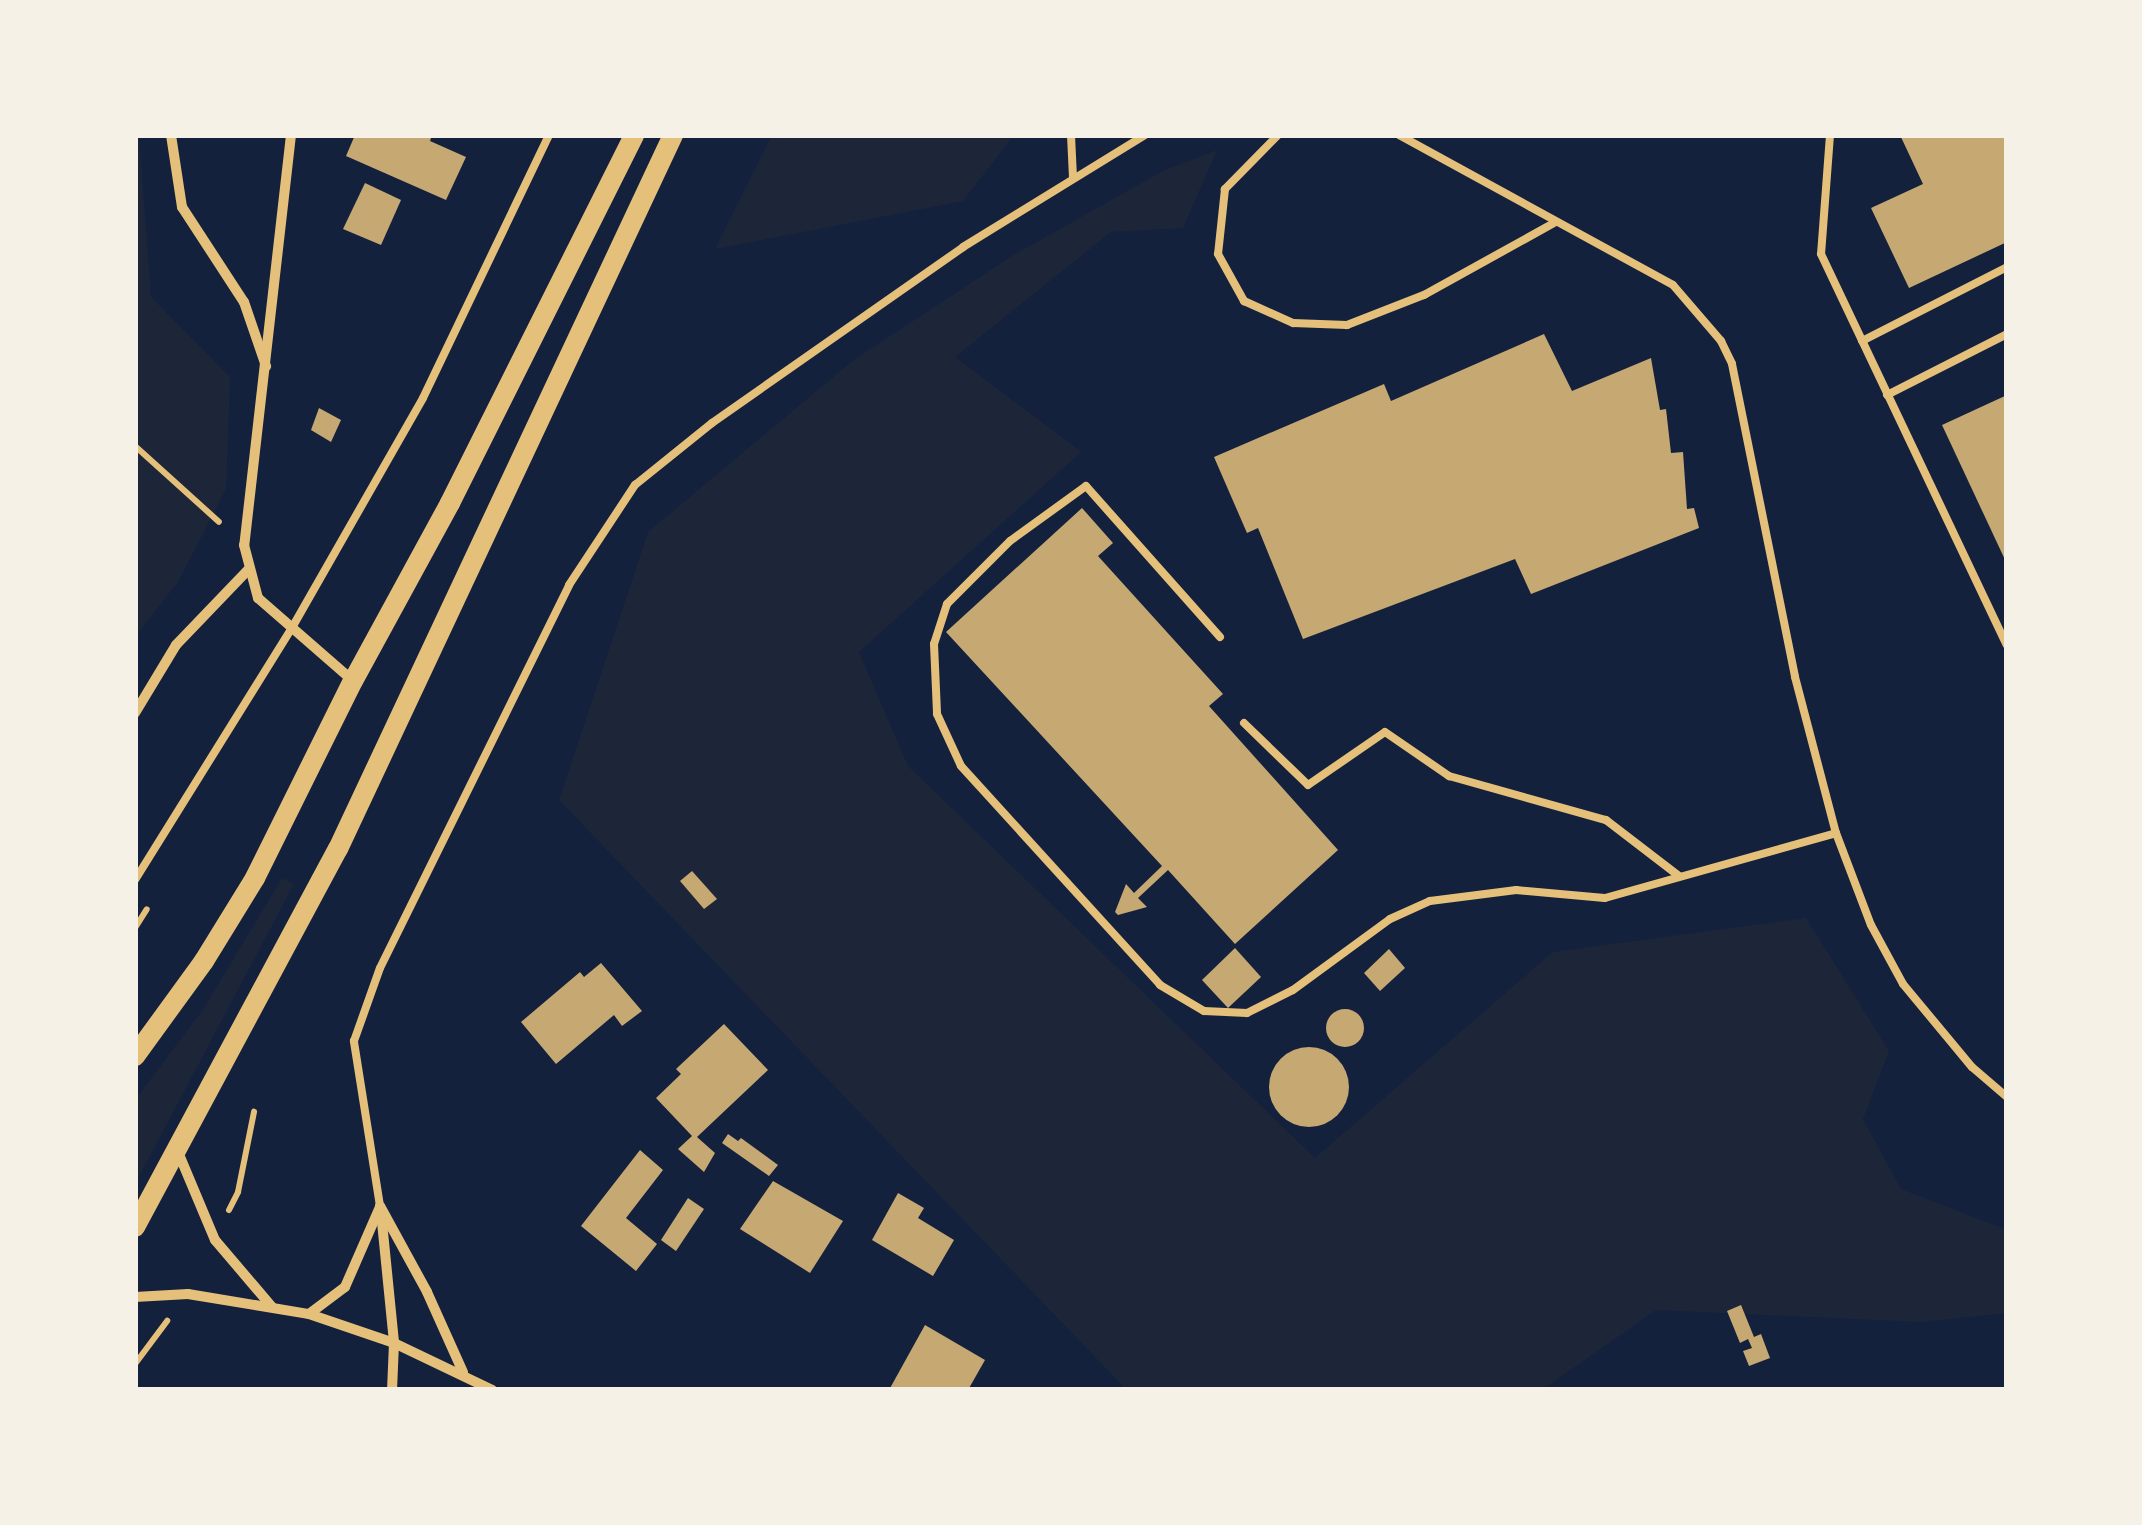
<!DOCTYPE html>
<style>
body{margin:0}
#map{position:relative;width:2142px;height:1525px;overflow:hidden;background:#14213d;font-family:"Archivo Narrow",sans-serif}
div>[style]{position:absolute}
.green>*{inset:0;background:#1d2539}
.building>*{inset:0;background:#c6a872}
.round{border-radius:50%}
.path>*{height:6px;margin:-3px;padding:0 3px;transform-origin:3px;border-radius:3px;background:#e5c07b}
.service>*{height:8px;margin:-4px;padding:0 4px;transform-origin:4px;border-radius:4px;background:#e5c07b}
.minor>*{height:10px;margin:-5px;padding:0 5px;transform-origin:5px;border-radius:5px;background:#e5c07b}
.secondary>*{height:20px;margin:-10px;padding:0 10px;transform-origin:10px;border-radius:10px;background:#e5c07b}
span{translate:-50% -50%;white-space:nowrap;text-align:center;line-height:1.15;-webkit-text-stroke:8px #f6f1e7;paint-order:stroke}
.frame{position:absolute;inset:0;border:138px solid #f6f1e7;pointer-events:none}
</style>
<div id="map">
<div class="green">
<div style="clip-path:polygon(135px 135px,139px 135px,151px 297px,230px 377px,226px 489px,178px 582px,135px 637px)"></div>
<div style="clip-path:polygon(772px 135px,1014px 135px,963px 201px,715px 249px)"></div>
<div style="clip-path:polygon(1217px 150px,1183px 228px,1111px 232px,955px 357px,1081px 452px,859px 652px,908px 766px,1315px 1158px,1553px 952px,1806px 918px,1889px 1051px,1863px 1119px,1901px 1189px,2007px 1230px,2007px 1313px,1920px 1322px,1656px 1310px,1542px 1390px,1127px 1390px,559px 800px,648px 532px,855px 359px,1012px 256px,1163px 171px)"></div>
<div style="clip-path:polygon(282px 878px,294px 884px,135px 1184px,135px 1100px,204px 1008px)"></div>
</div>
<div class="building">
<div style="clip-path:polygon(355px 135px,432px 135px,430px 141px,466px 157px,446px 200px,346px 156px)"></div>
<div style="clip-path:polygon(1900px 135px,2007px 135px,2007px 242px,1909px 288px,1871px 208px,1923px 184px)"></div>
<div style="clip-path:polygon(365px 183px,401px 200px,381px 245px,343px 229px)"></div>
<div style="clip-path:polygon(1544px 334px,1572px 391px,1651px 358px,1660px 410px,1666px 409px,1671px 453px,1683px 452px,1687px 509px,1694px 508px,1699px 528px,1531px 594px,1515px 559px,1303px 639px,1258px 528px,1247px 533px,1214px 457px,1384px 384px,1391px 401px)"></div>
<div style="clip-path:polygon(2007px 395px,2007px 564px,1942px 425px)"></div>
<div style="clip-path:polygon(319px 408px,341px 420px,331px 442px,311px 430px)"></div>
<div style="clip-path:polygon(1082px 508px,1113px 543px,1098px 556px,1223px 694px,1209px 706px,1338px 850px,1235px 944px,1168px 870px,1138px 898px,1147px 907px,1118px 915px,1115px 912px,1126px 884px,1134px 893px,1162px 866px,946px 632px)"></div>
<div style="clip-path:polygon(692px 871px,717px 899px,704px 909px,680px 881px)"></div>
<div style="clip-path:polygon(1235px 948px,1261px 977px,1228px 1008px,1202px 980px)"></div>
<div style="clip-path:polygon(1389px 949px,1405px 968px,1380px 991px,1364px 973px)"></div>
<div style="clip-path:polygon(601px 963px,642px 1011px,622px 1026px,614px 1015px,556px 1064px,521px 1022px,580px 972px,584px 977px)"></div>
<div class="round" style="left:1326px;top:1009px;width:38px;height:38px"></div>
<div style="clip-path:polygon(724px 1024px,768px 1070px,697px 1137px,715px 1153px,704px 1172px,678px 1149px,692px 1136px,656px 1098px,681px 1074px,676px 1069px)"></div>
<div class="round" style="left:1269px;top:1047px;width:80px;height:80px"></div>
<div style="clip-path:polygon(728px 1134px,738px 1141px,741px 1138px,778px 1165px,769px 1176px,722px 1143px)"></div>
<div style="clip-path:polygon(640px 1150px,663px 1170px,626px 1218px,657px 1244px,636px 1271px,581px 1226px)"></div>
<div style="clip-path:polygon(773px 1181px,843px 1221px,810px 1273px,740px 1229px)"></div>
<div style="clip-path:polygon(898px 1193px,924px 1208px,918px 1218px,954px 1240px,933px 1276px,872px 1240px)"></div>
<div style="clip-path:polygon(688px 1198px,704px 1209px,676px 1251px,661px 1240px)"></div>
<div style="clip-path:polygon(1741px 1305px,1754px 1337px,1761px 1334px,1770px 1358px,1749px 1366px,1743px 1351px,1752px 1348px,1748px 1339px,1740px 1343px,1727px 1311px)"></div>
<div style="clip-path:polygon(925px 1325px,985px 1360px,968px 1390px,889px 1390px)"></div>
</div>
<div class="path">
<div style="left:135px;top:446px;width:113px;rotate:42.1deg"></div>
<div style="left:135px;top:928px;width:22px;rotate:-58deg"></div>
<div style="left:229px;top:1210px;width:20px;rotate:-63deg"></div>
<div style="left:238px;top:1192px;width:82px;rotate:-78.7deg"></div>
<div style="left:135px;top:1364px;width:54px;rotate:-53.3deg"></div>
</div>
<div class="service">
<div style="left:1071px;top:135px;width:42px;rotate:87.3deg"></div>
<div style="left:1278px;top:135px;width:76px;rotate:134.5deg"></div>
<div style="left:1225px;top:189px;width:65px;rotate:96.1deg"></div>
<div style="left:1218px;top:254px;width:54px;rotate:61deg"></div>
<div style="left:1244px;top:301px;width:54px;rotate:24.2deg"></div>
<div style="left:1293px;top:323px;width:54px;rotate:2.1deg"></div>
<div style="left:1347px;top:325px;width:83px;rotate:-21.3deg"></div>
<div style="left:1424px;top:295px;width:149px;rotate:-29deg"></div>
<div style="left:1399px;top:135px;width:312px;rotate:28.7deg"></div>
<div style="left:1673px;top:285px;width:74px;rotate:49.4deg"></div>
<div style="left:1721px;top:341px;width:25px;rotate:64deg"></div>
<div style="left:1732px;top:364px;width:319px;rotate:78.6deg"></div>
<div style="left:1795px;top:677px;width:161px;rotate:75.3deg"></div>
<div style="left:1836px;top:833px;width:98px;rotate:69.2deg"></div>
<div style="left:1871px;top:925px;width:67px;rotate:61.5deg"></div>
<div style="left:1903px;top:984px;width:108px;rotate:50.3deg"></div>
<div style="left:1972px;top:1067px;width:46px;rotate:40.6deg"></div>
<div style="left:1830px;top:135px;width:119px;rotate:94.3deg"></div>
<div style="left:1821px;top:254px;width:433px;rotate:64.6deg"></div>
<div style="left:1862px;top:341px;width:163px;rotate:-27deg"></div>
<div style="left:1887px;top:395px;width:135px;rotate:-26.9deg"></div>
<div style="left:1220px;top:637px;width:202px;rotate:-131.6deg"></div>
<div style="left:1086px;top:486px;width:94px;rotate:144.1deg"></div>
<div style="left:1010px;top:541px;width:89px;rotate:135deg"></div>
<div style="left:947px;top:604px;width:42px;rotate:108deg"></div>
<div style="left:934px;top:644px;width:70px;rotate:87.5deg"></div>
<div style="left:937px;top:714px;width:57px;rotate:65.2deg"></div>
<div style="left:961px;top:766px;width:296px;rotate:47.7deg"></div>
<div style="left:1160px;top:985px;width:51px;rotate:30.6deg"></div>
<div style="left:1204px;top:1011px;width:43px;rotate:2.7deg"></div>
<div style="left:1247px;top:1013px;width:51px;rotate:-26.6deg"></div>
<div style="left:1293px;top:990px;width:120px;rotate:-36.2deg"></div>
<div style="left:1390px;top:919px;width:44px;rotate:-24.2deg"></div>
<div style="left:1430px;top:901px;width:87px;rotate:-7.3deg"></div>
<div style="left:1516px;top:890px;width:89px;rotate:5.1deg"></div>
<div style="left:1605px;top:898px;width:240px;rotate:-15.7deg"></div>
<div style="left:1244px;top:723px;width:89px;rotate:44.1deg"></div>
<div style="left:1308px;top:785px;width:93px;rotate:-34.5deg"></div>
<div style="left:1385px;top:732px;width:78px;rotate:34.5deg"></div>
<div style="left:1449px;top:776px;width:163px;rotate:15.7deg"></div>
<div style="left:1606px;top:820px;width:92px;rotate:37.5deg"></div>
<div style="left:135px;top:880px;width:299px;rotate:-58.1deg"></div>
<div style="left:293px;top:626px;width:262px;rotate:-60.3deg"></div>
<div style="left:423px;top:398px;width:292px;rotate:-64.4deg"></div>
<div style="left:380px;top:1206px;width:167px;rotate:-99deg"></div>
<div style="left:354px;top:1041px;width:77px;rotate:-70.4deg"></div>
<div style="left:380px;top:968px;width:427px;rotate:-63.7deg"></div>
<div style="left:569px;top:585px;width:120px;rotate:-56.6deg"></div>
<div style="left:635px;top:485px;width:99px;rotate:-38.8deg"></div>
<div style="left:712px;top:423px;width:307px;rotate:-35deg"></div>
<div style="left:963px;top:247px;width:214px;rotate:-31.6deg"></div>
</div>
<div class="minor">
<div style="left:171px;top:135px;width:73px;rotate:81.3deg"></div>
<div style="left:182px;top:207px;width:113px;rotate:56.9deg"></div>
<div style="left:244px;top:302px;width:68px;rotate:71deg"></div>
<div style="left:291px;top:135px;width:413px;rotate:96.5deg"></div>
<div style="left:244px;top:545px;width:55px;rotate:75.2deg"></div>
<div style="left:258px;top:598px;width:126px;rotate:41.1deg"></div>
<div style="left:135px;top:713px;width:79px;rotate:-58.9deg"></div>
<div style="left:176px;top:645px;width:105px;rotate:-46.2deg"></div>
<div style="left:178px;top:1152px;width:95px;rotate:67.2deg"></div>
<div style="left:215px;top:1240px;width:88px;rotate:49.6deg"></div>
<div style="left:380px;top:1206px;width:98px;rotate:61.3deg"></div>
<div style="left:427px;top:1292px;width:88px;rotate:65.8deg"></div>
<div style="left:381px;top:1212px;width:132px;rotate:84.3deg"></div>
<div style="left:394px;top:1343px;width:47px;rotate:92.4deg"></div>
<div style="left:135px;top:1297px;width:53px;rotate:-3.2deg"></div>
<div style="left:188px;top:1294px;width:123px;rotate:9.4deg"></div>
<div style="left:309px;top:1314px;width:90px;rotate:18.8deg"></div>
<div style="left:394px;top:1343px;width:109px;rotate:25.6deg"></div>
<div style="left:309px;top:1314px;width:45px;rotate:-36.9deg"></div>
<div style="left:345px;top:1287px;width:87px;rotate:-66.4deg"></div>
</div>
<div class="secondary">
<div style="left:135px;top:1056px;width:117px;rotate:-54deg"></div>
<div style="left:204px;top:961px;width:97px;rotate:-58.4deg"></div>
<div style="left:255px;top:878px;width:220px;rotate:-63.6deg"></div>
<div style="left:353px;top:681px;width:203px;rotate:-61.4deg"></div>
<div style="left:450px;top:503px;width:411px;rotate:-63.4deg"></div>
<div style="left:135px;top:1227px;width:429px;rotate:-61.8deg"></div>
<div style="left:338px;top:849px;width:789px;rotate:-64.86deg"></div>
</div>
<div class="frame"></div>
</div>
